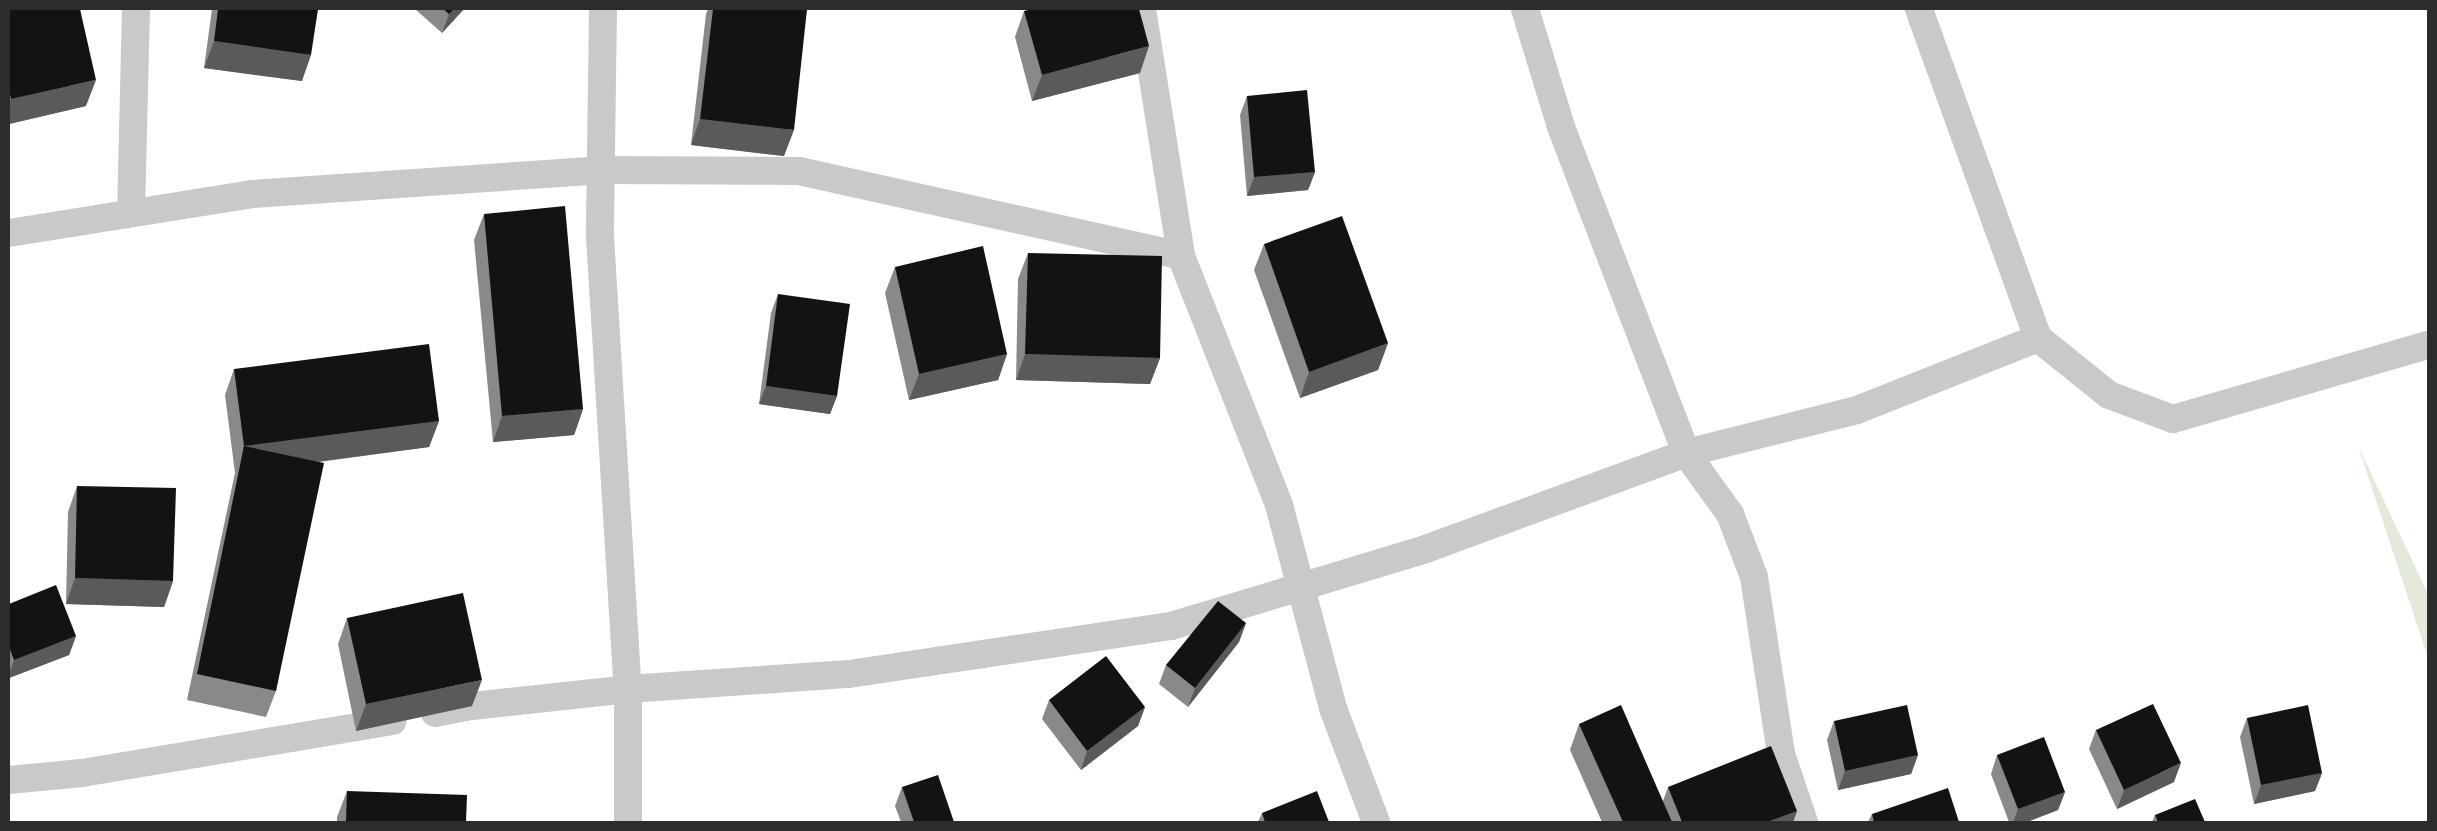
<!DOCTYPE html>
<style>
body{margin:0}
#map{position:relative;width:2437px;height:831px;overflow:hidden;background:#fff;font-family:"Varela Round",sans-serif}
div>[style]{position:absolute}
.green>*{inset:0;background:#e3e9db}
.street>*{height:28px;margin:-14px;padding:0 14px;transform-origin:14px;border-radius:14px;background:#c9c9c9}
.wall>*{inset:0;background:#898989}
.shaded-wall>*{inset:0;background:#5a5a5a}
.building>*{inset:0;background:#131313}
span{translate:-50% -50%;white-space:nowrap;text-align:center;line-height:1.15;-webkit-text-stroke:5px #fff;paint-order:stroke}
.frame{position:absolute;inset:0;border:10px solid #2c2c2c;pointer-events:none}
</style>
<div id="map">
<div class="green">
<div style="clip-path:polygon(2358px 446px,2428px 594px,2428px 658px)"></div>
</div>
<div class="street">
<div style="left:603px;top:9px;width:228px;rotate:90.8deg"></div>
<div style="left:600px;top:237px;width:453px;rotate:86.5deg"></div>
<div style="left:628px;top:689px;width:133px;rotate:90deg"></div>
<div style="left:1142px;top:9px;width:250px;rotate:81deg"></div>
<div style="left:1181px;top:256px;width:268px;rotate:68.5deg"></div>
<div style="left:1279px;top:505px;width:213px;rotate:75.1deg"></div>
<div style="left:1334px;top:711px;width:119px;rotate:69.3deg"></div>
<div style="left:1525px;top:9px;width:123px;rotate:73deg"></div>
<div style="left:1561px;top:127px;width:349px;rotate:69deg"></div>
<div style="left:1686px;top:453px;width:75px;rotate:54.2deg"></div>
<div style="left:1730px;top:514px;width:67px;rotate:69.1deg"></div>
<div style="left:1754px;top:577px;width:179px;rotate:81.3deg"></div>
<div style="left:1781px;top:754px;width:72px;rotate:71.3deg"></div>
<div style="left:131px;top:213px;width:204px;rotate:-88.6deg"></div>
<div style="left:9px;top:233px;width:246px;rotate:-9.1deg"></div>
<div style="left:252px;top:194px;width:350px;rotate:-3.9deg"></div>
<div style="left:601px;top:170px;width:198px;rotate:0.3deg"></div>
<div style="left:799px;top:171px;width:391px;rotate:12.5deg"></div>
<div style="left:2038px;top:338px;width:91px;rotate:38.8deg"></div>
<div style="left:2109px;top:395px;width:68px;rotate:20.6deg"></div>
<div style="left:2173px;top:419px;width:266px;rotate:-16.2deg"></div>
<div style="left:435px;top:713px;width:38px;rotate:-11deg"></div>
<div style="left:472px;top:706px;width:157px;rotate:-6.2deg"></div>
<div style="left:628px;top:689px;width:222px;rotate:-3.9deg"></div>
<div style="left:849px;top:674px;width:326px;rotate:-8.5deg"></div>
<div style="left:1171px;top:626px;width:263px;rotate:-16.8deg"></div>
<div style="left:1423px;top:550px;width:280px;rotate:-20.2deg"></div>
<div style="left:1686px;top:453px;width:176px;rotate:-14.1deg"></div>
<div style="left:1857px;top:410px;width:195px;rotate:-21.7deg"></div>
<div style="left:2038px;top:338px;width:350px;rotate:-109.9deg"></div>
<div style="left:9px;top:780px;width:73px;rotate:-5.5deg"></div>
<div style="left:82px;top:773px;width:315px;rotate:-9.5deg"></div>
</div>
<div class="wall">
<div style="clip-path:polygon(9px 9px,86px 106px,9px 124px)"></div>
<div style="clip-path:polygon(212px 9px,318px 9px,302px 81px,204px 68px)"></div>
<div style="clip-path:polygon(415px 9px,464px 9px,442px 33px)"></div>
<div style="clip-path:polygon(708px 9px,807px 9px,784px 156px,691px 145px,706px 14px)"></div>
<div style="clip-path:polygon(1024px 11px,1140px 73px,1032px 101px,1015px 37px)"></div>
<div style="clip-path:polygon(1247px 96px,1315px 172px,1308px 190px,1247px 196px,1240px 115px)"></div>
<div style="clip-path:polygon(484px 214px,583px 409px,574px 435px,493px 442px,474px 240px)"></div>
<div style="clip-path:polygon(1264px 244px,1388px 343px,1378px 370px,1300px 398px,1254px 270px)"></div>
<div style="clip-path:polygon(1028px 253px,1160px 358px,1150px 384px,1016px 380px,1018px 279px)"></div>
<div style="clip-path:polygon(895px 267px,1007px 354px,998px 380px,909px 400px,885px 293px)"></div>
<div style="clip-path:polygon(778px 294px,837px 396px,830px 414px,759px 404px,771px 313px)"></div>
<div style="clip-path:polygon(234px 369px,439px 421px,429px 447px,319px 462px,276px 691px,266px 717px,187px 700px,235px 473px,225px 395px)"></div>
<div style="clip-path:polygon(77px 486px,173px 581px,164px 607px,66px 604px,68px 512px)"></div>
<div style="clip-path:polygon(9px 604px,76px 636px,69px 655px,9px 678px)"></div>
<div style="clip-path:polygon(347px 618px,472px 706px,356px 731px,338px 644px)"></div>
<div style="clip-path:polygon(1246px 623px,1239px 642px,1188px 707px,1159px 684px,1166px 665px)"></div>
<div style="clip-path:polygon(1049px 700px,1145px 707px,1138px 726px,1081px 770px,1042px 719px)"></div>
<div style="clip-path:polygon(2247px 718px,2322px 773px,2315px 791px,2254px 804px,2240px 737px)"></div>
<div style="clip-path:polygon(1834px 721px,1918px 755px,1911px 774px,1838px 790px,1827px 740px)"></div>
<div style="clip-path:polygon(1579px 724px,1663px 801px,1668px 787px,1797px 811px,1793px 822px,1602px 822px,1570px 750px)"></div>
<div style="clip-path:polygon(2096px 730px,2174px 782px,2117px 809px,2089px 749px)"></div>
<div style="clip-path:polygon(1997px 755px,2065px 792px,2058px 810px,2027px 822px,2009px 822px,1991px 774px)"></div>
<div style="clip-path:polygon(902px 787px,954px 822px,901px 822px,895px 806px)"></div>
<div style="clip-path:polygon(347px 791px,466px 822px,337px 822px,337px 817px)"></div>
<div style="clip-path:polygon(1262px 813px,1329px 822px,1258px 822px)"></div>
<div style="clip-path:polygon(1872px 814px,1959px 822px,1868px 822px)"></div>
<div style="clip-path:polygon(2155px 815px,2205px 822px,2152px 822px)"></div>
</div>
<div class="shaded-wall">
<div style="clip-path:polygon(454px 9px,464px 9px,442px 33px,449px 14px)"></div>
<div style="clip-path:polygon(214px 41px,311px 55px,302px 81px,204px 68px)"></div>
<div style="clip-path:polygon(1149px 46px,1140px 73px,1032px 101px,1042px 75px)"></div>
<div style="clip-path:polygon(96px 80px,86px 106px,9px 124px,9px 105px,11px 99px)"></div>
<div style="clip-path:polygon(700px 119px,794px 130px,784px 156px,691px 145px)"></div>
<div style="clip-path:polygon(1315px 172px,1308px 190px,1247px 196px,1254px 177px)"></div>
<div style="clip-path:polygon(1388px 343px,1378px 370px,1300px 398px,1309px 372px)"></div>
<div style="clip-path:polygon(1007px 354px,998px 380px,909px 400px,919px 374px)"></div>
<div style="clip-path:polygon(1025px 354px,1160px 358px,1150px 384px,1016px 380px)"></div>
<div style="clip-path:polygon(766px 386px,837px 396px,830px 414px,759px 404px)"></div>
<div style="clip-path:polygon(583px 409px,574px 435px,493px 442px,502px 416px)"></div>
<div style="clip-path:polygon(439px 421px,429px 447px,239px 472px,244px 446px)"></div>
<div style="clip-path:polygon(75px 578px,173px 581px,164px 607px,66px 604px)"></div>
<div style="clip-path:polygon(1246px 623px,1239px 642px,1188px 707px,1195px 688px)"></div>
<div style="clip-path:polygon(76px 636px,69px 655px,9px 678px,9px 674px,14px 660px)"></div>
<div style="clip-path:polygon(482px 680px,472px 706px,356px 731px,366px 704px)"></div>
<div style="clip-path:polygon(1145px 707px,1138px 726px,1081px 770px,1087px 751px)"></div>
<div style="clip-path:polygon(1918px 755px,1911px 774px,1838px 790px,1845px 771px)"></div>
<div style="clip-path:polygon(2181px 763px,2174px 782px,2117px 809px,2124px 790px)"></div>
<div style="clip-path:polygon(2322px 773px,2315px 791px,2254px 804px,2261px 785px)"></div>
<div style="clip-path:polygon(2065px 792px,2058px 810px,2027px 822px,2013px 822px,2018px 809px)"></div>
<div style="clip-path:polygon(1797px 811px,1793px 822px,1767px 822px)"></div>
</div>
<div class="building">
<div style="clip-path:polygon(9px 9px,80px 9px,96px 80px,11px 99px,9px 89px)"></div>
<div style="clip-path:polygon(218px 9px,318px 9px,311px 55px,214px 41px)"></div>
<div style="clip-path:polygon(443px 9px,454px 9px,449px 14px)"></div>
<div style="clip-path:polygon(713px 9px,807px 9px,794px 130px,700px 119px)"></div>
<div style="clip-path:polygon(1032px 9px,1139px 9px,1149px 46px,1042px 75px,1024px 11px)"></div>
<div style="clip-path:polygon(1307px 90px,1315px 172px,1254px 177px,1247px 96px)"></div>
<div style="clip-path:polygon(565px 206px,583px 409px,502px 416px,484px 214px)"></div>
<div style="clip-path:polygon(1342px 216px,1388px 343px,1309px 372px,1264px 244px)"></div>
<div style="clip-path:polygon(983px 246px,1007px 354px,919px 374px,895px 267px)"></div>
<div style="clip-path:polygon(1028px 253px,1162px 256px,1160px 358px,1025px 354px)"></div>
<div style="clip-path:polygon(778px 294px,850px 304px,837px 396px,766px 386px)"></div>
<div style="clip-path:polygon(429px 344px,439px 421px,244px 446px,234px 369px)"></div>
<div style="clip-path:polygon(244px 446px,324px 463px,276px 691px,197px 674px)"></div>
<div style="clip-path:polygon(77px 486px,176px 488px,173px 581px,75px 578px)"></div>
<div style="clip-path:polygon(56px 585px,76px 636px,14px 660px,9px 647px,9px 604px)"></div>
<div style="clip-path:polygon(463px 593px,482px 680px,366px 704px,347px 618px)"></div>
<div style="clip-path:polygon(1218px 601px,1246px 623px,1195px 688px,1166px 665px)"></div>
<div style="clip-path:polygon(1106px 656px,1145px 707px,1087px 751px,1049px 700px)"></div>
<div style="clip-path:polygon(2153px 704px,2181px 763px,2124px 790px,2096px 730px)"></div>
<div style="clip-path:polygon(1621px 705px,1672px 822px,1623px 822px,1579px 724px)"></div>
<div style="clip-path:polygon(1907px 705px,1918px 755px,1845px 771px,1834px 721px)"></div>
<div style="clip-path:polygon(2308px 705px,2322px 773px,2261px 785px,2247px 718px)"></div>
<div style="clip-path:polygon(2044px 737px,2065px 792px,2018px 809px,1997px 755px)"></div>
<div style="clip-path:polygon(1771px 746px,1797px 811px,1767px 822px,1682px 822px,1668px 787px)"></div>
<div style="clip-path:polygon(938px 775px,954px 822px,914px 822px,902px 787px)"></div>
<div style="clip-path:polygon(1948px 788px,1959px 822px,1874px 822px,1872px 814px)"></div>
<div style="clip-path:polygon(347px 791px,467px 795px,466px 822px,346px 822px)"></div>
<div style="clip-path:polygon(1317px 791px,1329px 822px,1265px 822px,1262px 813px)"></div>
<div style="clip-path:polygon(2195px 799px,2205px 822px,2158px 822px,2155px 815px)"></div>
</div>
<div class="frame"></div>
</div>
